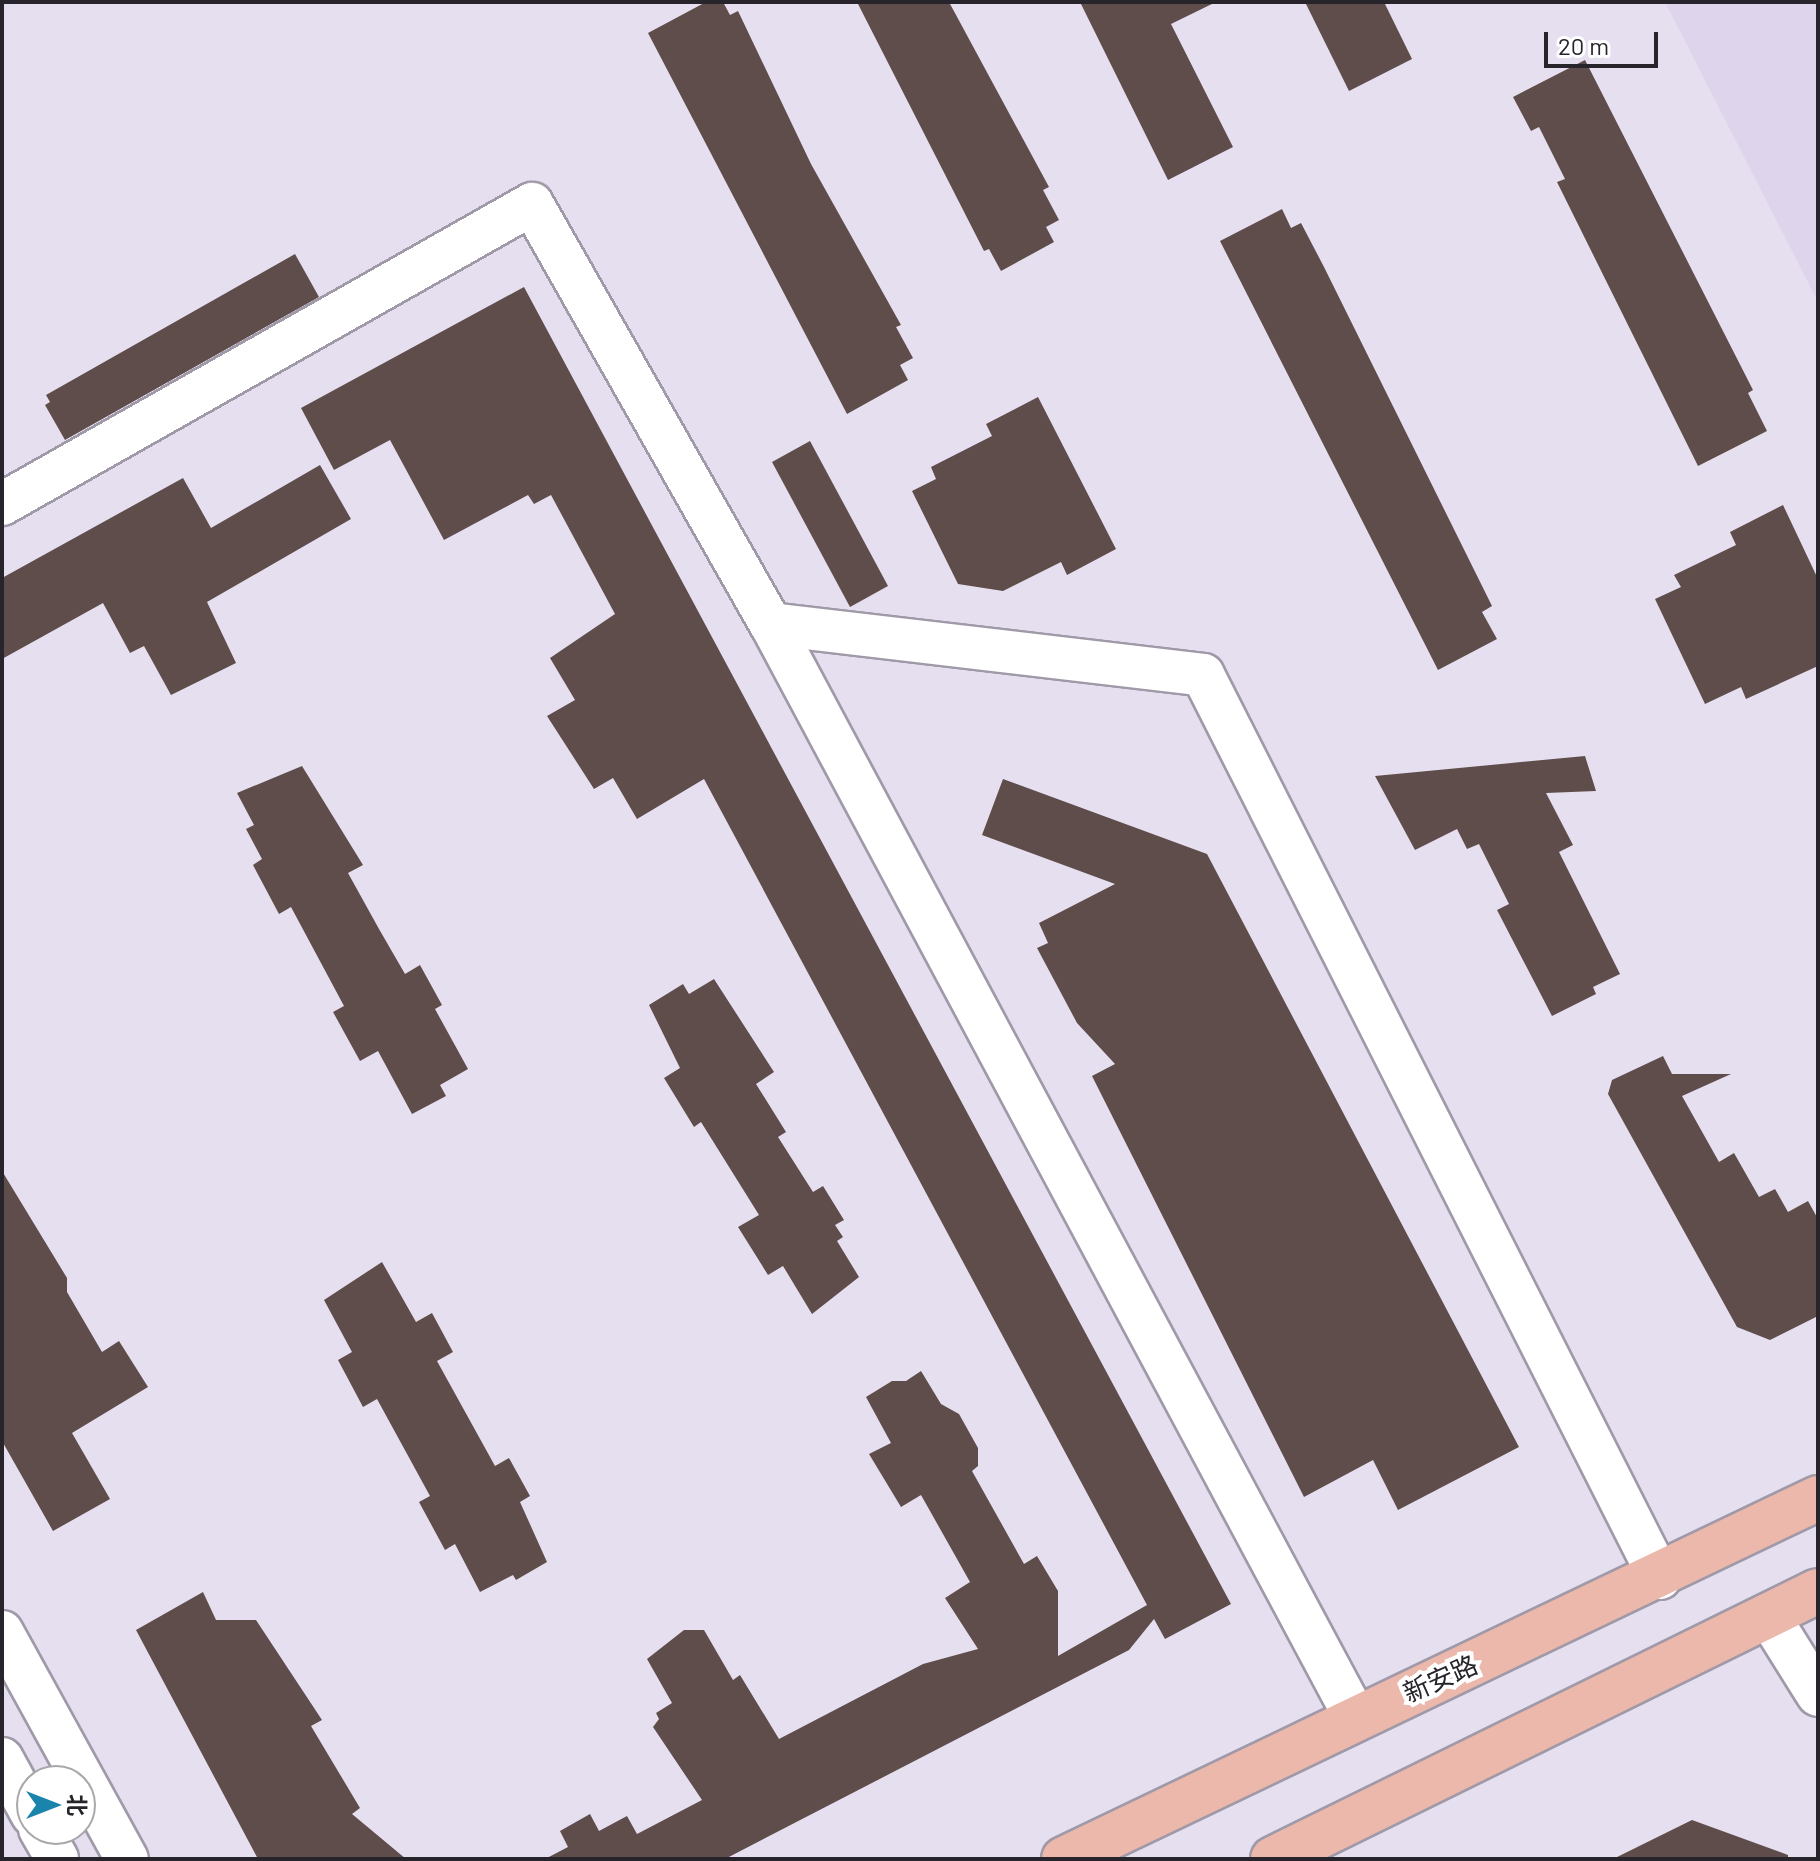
<!DOCTYPE html>
<meta charset="utf-8">
<style>
body{margin:0}
#map{position:relative;width:1820px;height:1861px;overflow:hidden;background:#e6dff0;font-family:Barlow,"Noto Sans SC",sans-serif}
div>[style]{position:absolute}
.built>*{inset:0;background:#ded4ec}
.building>*{inset:0;background:#5f4d4b}
.roads{filter:drop-shadow(2px 0 #9f99a8) drop-shadow(-2px 0 #9f99a8) drop-shadow(0 2px #9f99a8) drop-shadow(0 -2px #9f99a8)}
.minor>*{height:42px;margin:-21px;padding:0 21px;transform-origin:21px;border-radius:21px;background:#fff}
.major>*{height:44px;margin:-22px;padding:0 22px;transform-origin:22px;border-radius:22px;background:#ecb8ab}
span{translate:-50% -50%;white-space:nowrap;text-align:center;line-height:1.15;-webkit-text-stroke:8px #fff;paint-order:stroke}
.street-label{font-size:26px;color:#27242b}
.frame{position:absolute;inset:0;border:4px solid #27242b;pointer-events:none}
.north{position:absolute;left:16px;top:1765px;width:80px;height:80px;box-sizing:border-box;background:#fff;border:2px solid #a9a7aa;border-radius:50%;rotate:90deg;font-size:22px;font-weight:700;line-height:32px;text-align:center;color:#27242b}
.north::after{content:'';display:block;margin:auto;width:28px;height:36px;background:#1b84ad;clip-path:polygon(50% 0,100% 100%,50% 72%,0 100%)}
.scale{position:absolute;left:1544px;top:32px;width:114px;height:36px;box-sizing:border-box;border:4px solid #27242b;border-top:0;padding-left:10px;font-size:24px;line-height:28px;white-space:nowrap;color:#27242b;-webkit-text-stroke:6px #fff;paint-order:stroke}
</style>
<div id="map">
<div class="built">
<div style="clip-path:polygon(1665px 2px,1818px 2px,1818px 302px)"></div>
</div>
<div class="building">
<div style="clip-path:polygon(706px 2px,723px 2px,730px 15px,738px 11px,811px 164px,901px 325px,896px 327px,913px 358px,900px 365px,908px 380px,847px 414px,648px 33px)"></div>
<div style="clip-path:polygon(857px 2px,949px 2px,1049px 187px,1043px 190px,1059px 220px,1046px 227px,1054px 242px,1001px 271px,989px 249px,984px 251px)"></div>
<div style="clip-path:polygon(1080px 2px,1216px 2px,1171px 24px,1233px 147px,1168px 180px)"></div>
<div style="clip-path:polygon(1305px 2px,1384px 2px,1412px 59px,1349px 91px)"></div>
<div style="clip-path:polygon(1585px 60px,1753px 390px,1748px 393px,1767px 431px,1698px 466px,1557px 182px,1565px 179px,1539px 127px,1531px 131px,1513px 97px)"></div>
<div style="clip-path:polygon(1282px 209px,1291px 228px,1301px 223px,1324px 267px,1492px 606px,1482px 612px,1497px 639px,1438px 670px,1220px 241px)"></div>
<div style="clip-path:polygon(295px 254px,319px 297px,65px 440px,45px 405px,50px 402px,46px 395px)"></div>
<div style="clip-path:polygon(524px 287px,1231px 1604px,1165px 1639px,1154px 1619px,1129px 1650px,725px 1859px,545px 1859px,568px 1847px,560px 1831px,590px 1814px,599px 1831px,627px 1816px,637px 1834px,702px 1800px,653px 1727px,659px 1719px,656px 1713px,672px 1703px,647px 1659px,684px 1630px,704px 1630px,733px 1680px,740px 1675px,779px 1739px,923px 1664px,978px 1649px,945px 1598px,970px 1582px,921px 1495px,901px 1507px,869px 1454px,891px 1443px,866px 1397px,892px 1381px,906px 1381px,921px 1371px,941px 1404px,959px 1414px,978px 1448px,978px 1466px,972px 1471px,1024px 1564px,1037px 1556px,1058px 1591px,1058px 1656px,1147px 1605px,704px 779px,637px 819px,613px 778px,594px 789px,547px 716px,575px 700px,550px 658px,615px 614px,551px 495px,534px 504px,528px 495px,444px 540px,390px 440px,334px 470px,301px 408px)"></div>
<div style="clip-path:polygon(1038px 397px,1116px 549px,1067px 575px,1061px 562px,1003px 591px,958px 584px,912px 491px,936px 479px,931px 467px,992px 436px,986px 424px)"></div>
<div style="clip-path:polygon(810px 441px,888px 586px,850px 607px,772px 462px)"></div>
<div style="clip-path:polygon(320px 465px,351px 519px,207px 602px,236px 663px,171px 695px,144px 646px,130px 653px,103px 603px,2px 659px,2px 578px,183px 478px,211px 528px)"></div>
<div style="clip-path:polygon(1783px 505px,1818px 579px,1818px 666px,1746px 699px,1741px 687px,1705px 704px,1655px 599px,1681px 587px,1674px 575px,1736px 545px,1730px 532px)"></div>
<div style="clip-path:polygon(1585px 756px,1596px 791px,1546px 793px,1573px 845px,1559px 852px,1620px 974px,1593px 987px,1596px 994px,1552px 1016px,1497px 910px,1509px 904px,1479px 844px,1467px 849px,1457px 829px,1415px 850px,1375px 776px)"></div>
<div style="clip-path:polygon(302px 766px,363px 865px,348px 873px,379px 929px,405px 974px,420px 965px,442px 1005px,435px 1009px,468px 1069px,440px 1085px,446px 1096px,412px 1114px,378px 1051px,360px 1061px,333px 1012px,344px 1006px,291px 907px,279px 914px,253px 865px,262px 859px,246px 829px,254px 825px,237px 793px)"></div>
<div style="clip-path:polygon(1003px 779px,1207px 854px,1519px 1447px,1398px 1510px,1373px 1460px,1304px 1497px,1092px 1076px,1115px 1064px,1077px 1023px,1037px 948px,1048px 943px,1039px 923px,1115px 884px,982px 835px)"></div>
<div style="clip-path:polygon(714px 979px,774px 1072px,756px 1084px,786px 1132px,778px 1137px,813px 1192px,823px 1186px,844px 1220px,835px 1225px,843px 1237px,837px 1241px,859px 1277px,812px 1314px,783px 1266px,768px 1275px,738px 1227px,759px 1215px,701px 1122px,694px 1127px,664px 1078px,680px 1068px,649px 1005px,683px 984px,689px 994px)"></div>
<div style="clip-path:polygon(1663px 1056px,1672px 1074px,1731px 1074px,1682px 1096px,1719px 1162px,1734px 1153px,1759px 1197px,1775px 1189px,1788px 1212px,1808px 1201px,1818px 1219px,1818px 1316px,1770px 1340px,1737px 1327px,1608px 1094px,1612px 1080px)"></div>
<div style="clip-path:polygon(2px 1171px,67px 1278px,67px 1292px,102px 1352px,119px 1341px,148px 1387px,72px 1433px,110px 1499px,53px 1531px,2px 1441px)"></div>
<div style="clip-path:polygon(382px 1262px,416px 1322px,432px 1313px,453px 1352px,437px 1361px,495px 1466px,509px 1458px,530px 1496px,520px 1502px,547px 1562px,516px 1580px,513px 1575px,480px 1592px,455px 1544px,445px 1550px,419px 1502px,430px 1496px,377px 1399px,363px 1407px,338px 1360px,352px 1352px,324px 1300px)"></div>
<div style="clip-path:polygon(203px 1592px,216px 1620px,256px 1620px,322px 1720px,311px 1726px,360px 1808px,352px 1814px,406px 1859px,258px 1859px,136px 1630px)"></div>
<div style="clip-path:polygon(1692px 1820px,1788px 1855px,1788px 1859px,1613px 1859px)"></div>
</div>
<div class="roads">
<div class="minor">
<div style="left:2px;top:504px;width:609px;rotate:-29.51deg"></div>
<div style="left:532px;top:204px;width:483px;rotate:60.4deg"></div>
<div style="left:771px;top:624px;width:1239px;rotate:61.88deg"></div>
<div style="left:771px;top:624px;width:435px;rotate:6.7deg"></div>
<div style="left:1203px;top:675px;width:1012px;rotate:63.16deg"></div>
<div style="left:1768px;top:1615px;width:94px;rotate:58deg"></div>
<div style="left:2px;top:1632px;width:259px;rotate:61.2deg"></div>
<div style="left:2px;top:1759px;width:63px;rotate:61.4deg"></div>
<div style="left:40px;top:1829px;width:34px;rotate:60deg"></div>
</div>
<div class="major">
<div style="left:1064px;top:1859px;width:836px;rotate:-25.58deg"></div>
<div style="left:1273px;top:1859px;width:607px;rotate:-26.19deg"></div>
</div>
</div>
<div class="street-label">
<span style="left:1440px;top:1678px;rotate:-24deg">新安路</span>
</div>
<div class="frame"></div>
<div class="north">北</div>
<div class="scale">20 m</div>
</div>
